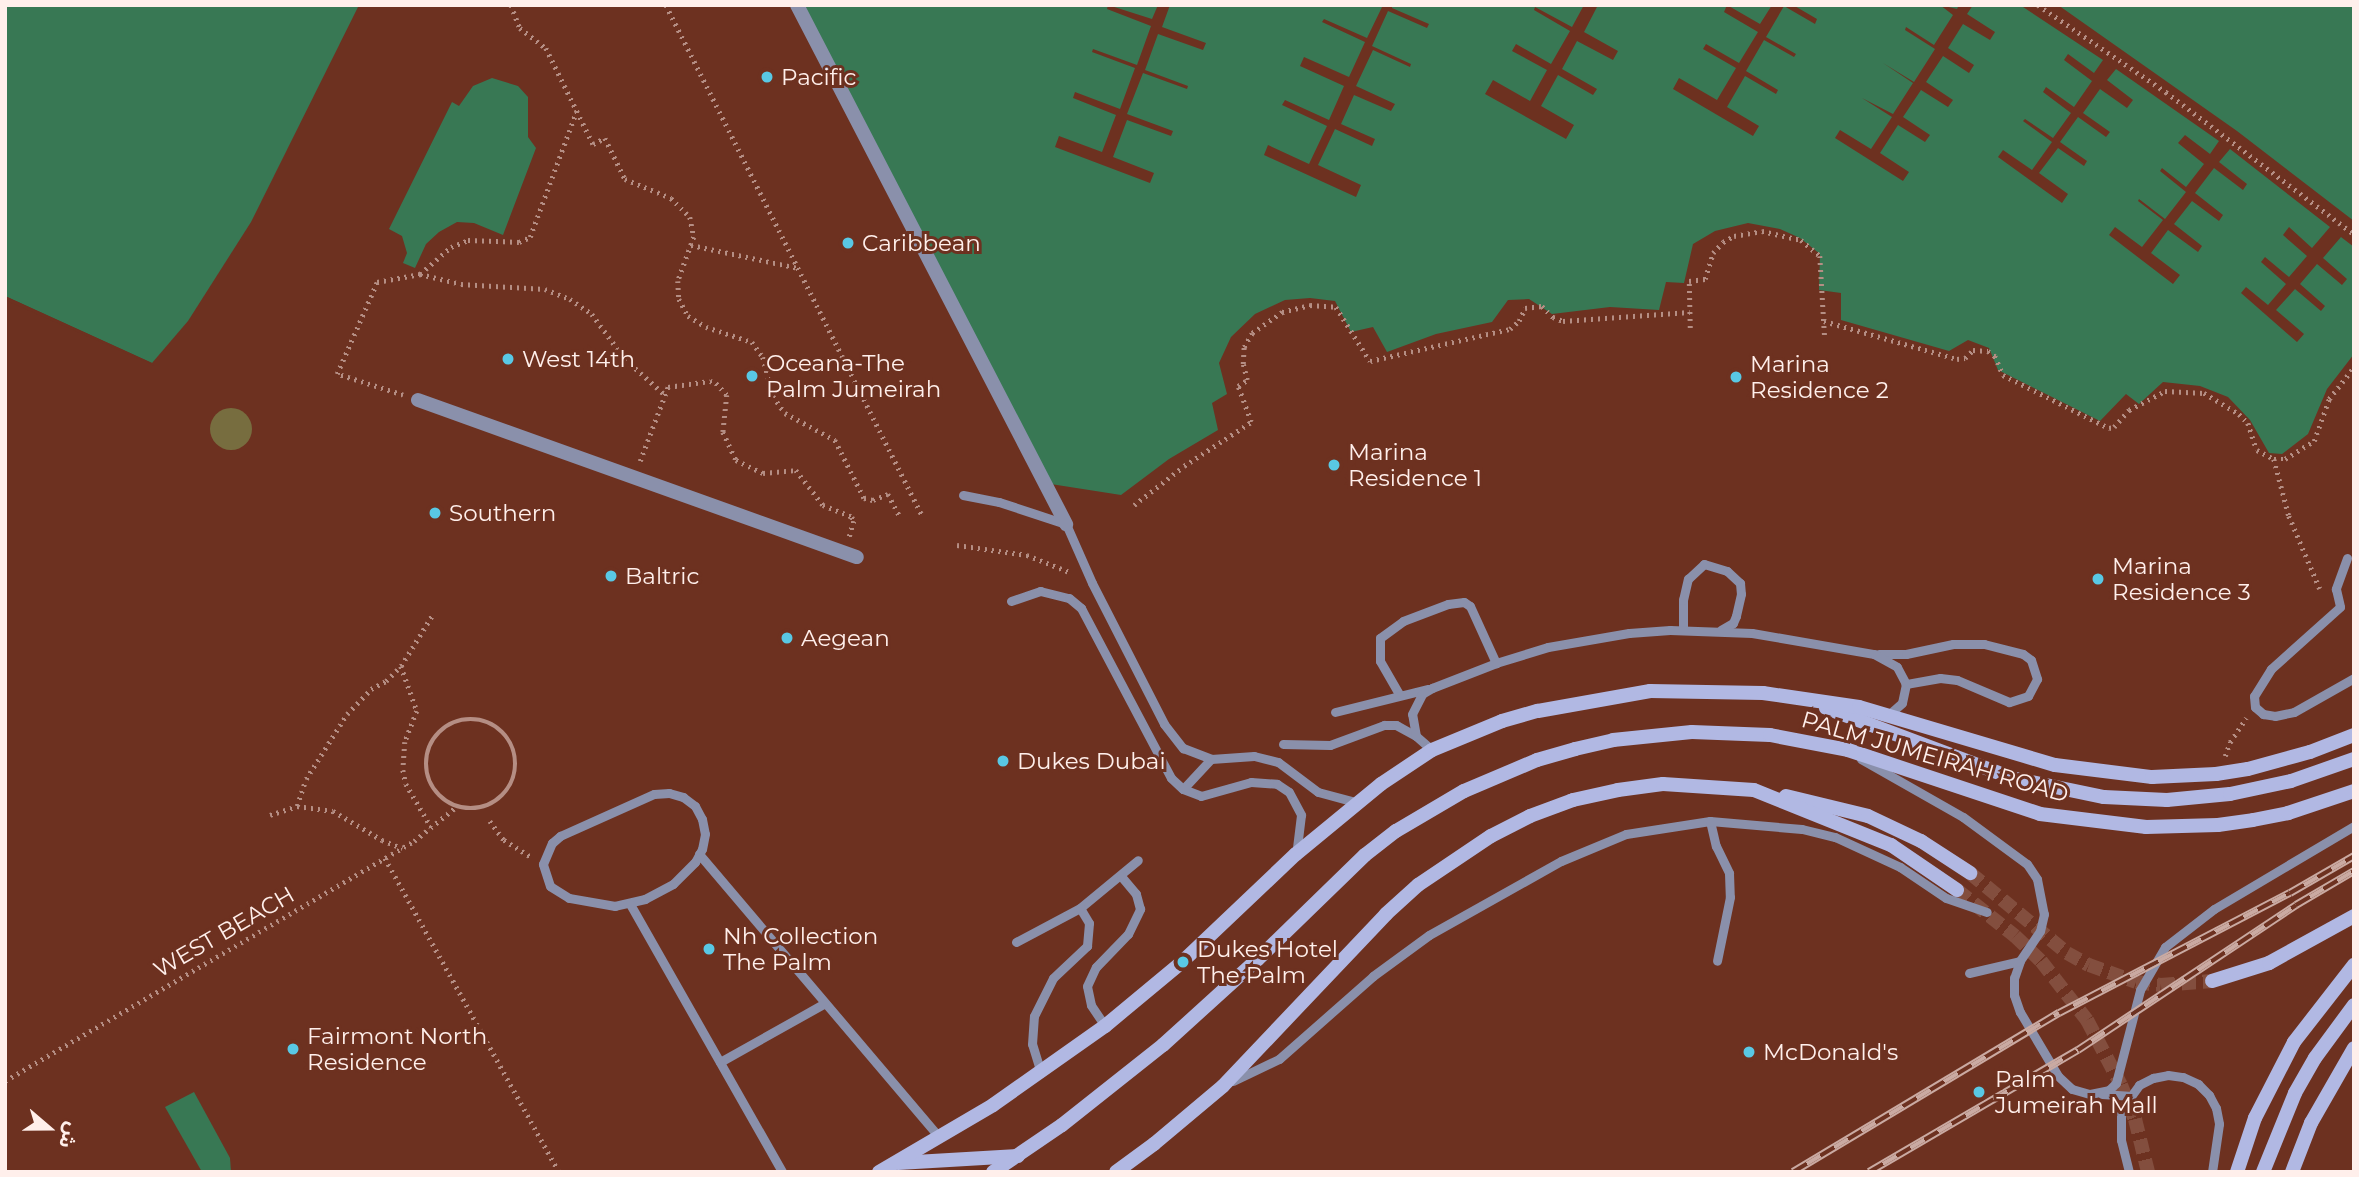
<!DOCTYPE html>
<meta charset="utf-8">
<style>
body{margin:0}
#map{position:relative;width:2359px;height:1177px;overflow:hidden;background:#6d3120;font-family:Montserrat,"Noto Sans Arabic",sans-serif}
div>[style]{position:absolute}
.green>*{inset:0;background:#776d3f}
.round{border-radius:50%}
.water>*{inset:0;background:#387854}
.pier>*{inset:0;background:#6d3120}
.secondary-tunnel>*{height:14px;margin-top:-7px;transform-origin:0;background:repeating-linear-gradient(90deg,#834e3e 0 14px,transparent 0 21px)}
.path>*{height:4.5px;margin-top:-2.25px;transform-origin:0;background:repeating-linear-gradient(90deg,#b58e84 0 2px,transparent 0 7px)}
.path>.ring{margin:-2.25px;padding:0;box-sizing:content-box;background:none;border:4.5px solid #b58e84;border-radius:50%}
.lane>*{height:9px;margin:-4.5px;padding:0 4.5px;transform-origin:4.5px;border-radius:4.5px;background:#8a90ab}
.street>*{height:14px;margin:-7px;padding:0 7px;transform-origin:7px;border-radius:7px;background:#8a90ab}
.secondary>*{height:14px;margin:-7px;padding:0 7px;transform-origin:7px;border-radius:7px;background:#b1b8e3}
.rail>*{height:8px;margin-top:-4px;transform-origin:0;background:repeating-linear-gradient(90deg,#6d3120 0 16px,#caaaa2 0 32px);box-sizing:border-box;border-block:2px solid #caaaa2}
.dots>*{width:19px;height:19px;translate:-50% -50%;box-sizing:border-box;border:4px solid #6d3120;border-radius:50%}
span{translate:-50% -50%;white-space:nowrap;text-align:center;line-height:1.15;-webkit-text-stroke:6px #6d3120;paint-order:stroke}
.poi-label{font-size:23px;color:#ffefeb}
.left{translate:0 -50%;text-align:left}
.street-label{font-size:23px;color:#ffefeb}
.frame{position:absolute;inset:0;border:7px solid #ffefeb;pointer-events:none}
.north{position:absolute;left:14px;top:1093px;width:70px;height:70px;-webkit-text-stroke:5px #6d3120;paint-order:stroke;rotate:110deg;font-size:19px;font-weight:700;line-height:28px;text-align:center;color:#ffefeb}
.north::after{content:'';display:block;margin:auto;width:24px;height:32px;background:#ffefeb;clip-path:polygon(50% 0,100% 100%,50% 72%,0 100%)}
</style>
<div id="map">
<div class="green">
<div class="round" style="left:210px;top:408px;width:42px;height:42px"></div>
</div>
<div class="water">
<div style="clip-path:polygon(5px 5px,359px 5px,251px 222px,188px 321px,152px 363px,5px 296px)"></div>
<div style="clip-path:polygon(799px 5px,2354px 5px,2354px 354px,2327px 389px,2308px 434px,2282px 454px,2269px 453px,2250px 420px,2228px 397px,2200px 386px,2163px 382px,2139px 404px,2126px 394px,2100px 421px,1998px 370px,1989px 348px,1968px 340px,1949px 351px,1841px 320px,1841px 293px,1819px 290px,1820px 254px,1800px 238px,1780px 229px,1748px 223px,1715px 231px,1693px 244px,1684px 283px,1666px 282px,1659px 310px,1610px 307px,1552px 314px,1529px 299px,1508px 300px,1492px 322px,1436px 334px,1387px 352px,1373px 327px,1351px 332px,1335px 301px,1310px 298px,1285px 300px,1255px 314px,1231px 337px,1219px 363px,1227px 394px,1212px 403px,1218px 430px,1169px 459px,1121px 495px,1038px 482px)"></div>
<div style="clip-path:polygon(492px 78px,518px 86px,528px 97px,528px 137px,536px 148px,503px 235px,474px 223px,457px 222px,439px 232px,426px 244px,415px 268px,403px 263px,407px 253px,402px 236px,389px 229px,452px 102px,459px 106px,473px 86px)"></div>
<div style="clip-path:polygon(194px 1092px,230px 1158px,231px 1172px,202px 1172px,165px 1107px)"></div>
</div>
<div class="pier">
<div style="clip-path:polygon(1108px 5px,1152px 19px,1158px 5px,1170px 5px,1162px 27px,1206px 43px,1203px 50px,1158px 34px,1145px 70px,1188px 86px,1187px 89px,1143px 73px,1127px 114px,1173px 131px,1171px 136px,1127px 120px,1113px 157px,1154px 173px,1150px 183px,1055px 147px,1059px 136px,1102px 152px,1116px 115px,1073px 98px,1075px 92px,1120px 109px,1135px 68px,1092px 52px,1093px 49px,1137px 65px,1151px 26px,1107px 9px)"></div>
<div style="clip-path:polygon(1383px 5px,1392px 5px,1392px 8px,1429px 24px,1427px 28px,1388px 11px,1372px 46px,1411px 64px,1410px 67px,1373px 50px,1356px 86px,1395px 104px,1391px 111px,1354px 95px,1341px 124px,1375px 139px,1372px 146px,1335px 129px,1318px 165px,1361px 185px,1356px 197px,1264px 155px,1268px 145px,1309px 164px,1327px 126px,1282px 105px,1285px 100px,1329px 120px,1344px 86px,1300px 66px,1304px 57px,1349px 77px,1365px 42px,1322px 22px,1324px 19px,1367px 38px)"></div>
<div style="clip-path:polygon(1584px 5px,1598px 5px,1584px 32px,1618px 51px,1613px 60px,1577px 41px,1562px 69px,1597px 89px,1593px 95px,1558px 75px,1541px 106px,1574px 125px,1566px 139px,1485px 94px,1493px 80px,1530px 101px,1547px 70px,1512px 51px,1516px 44px,1551px 64px,1570px 31px,1534px 10px,1535px 7px,1572px 27px)"></div>
<div style="clip-path:polygon(1727px 5px,1760px 24px,1772px 5px,1793px 5px,1817px 19px,1815px 24px,1784px 6px,1766px 37px,1796px 54px,1794px 57px,1764px 40px,1746px 71px,1778px 90px,1776px 94px,1745px 76px,1727px 107px,1759px 126px,1753px 136px,1673px 89px,1679px 78px,1717px 100px,1736px 68px,1703px 49px,1706px 44px,1739px 63px,1758px 32px,1724px 12px)"></div>
<div style="clip-path:polygon(1940px 5px,1957px 9px,1959px 5px,1973px 5px,1967px 14px,1995px 32px,1990px 40px,1963px 24px,1948px 48px,1974px 65px,1969px 73px,1943px 56px,1926px 82px,1953px 100px,1948px 107px,1921px 90px,1903px 117px,1930px 135px,1925px 142px,1898px 125px,1880px 153px,1909px 172px,1903px 181px,1835px 138px,1840px 130px,1871px 149px,1892px 117px,1862px 98px,1893px 114px,1913px 83px,1883px 63px,1914px 82px,1935px 49px,1905px 30px,1906px 27px,1934px 45px,1953px 15px)"></div>
<div style="clip-path:polygon(2020px 5px,2058px 5px,2237px 131px,2354px 221px,2354px 247px,2341px 237px,2323px 258px,2347px 279px,2342px 285px,2317px 264px,2300px 284px,2325px 306px,2321px 311px,2295px 289px,2276px 310px,2304px 334px,2297px 342px,2241px 293px,2246px 287px,2268px 305px,2286px 284px,2261px 262px,2265px 257px,2289px 277px,2307px 256px,2283px 235px,2289px 227px,2312px 248px,2330px 227px,2230px 149px,2219px 162px,2247px 184px,2243px 190px,2214px 168px,2195px 193px,2223px 215px,2219px 221px,2192px 201px,2174px 224px,2202px 246px,2198px 252px,2168px 230px,2151px 253px,2180px 275px,2173px 284px,2109px 235px,2115px 227px,2142px 247px,2163px 220px,2138px 201px,2139px 199px,2165px 219px,2186px 192px,2160px 171px,2162px 168px,2186px 187px,2204px 164px,2178px 143px,2185px 135px,2210px 154px,2219px 141px,2116px 69px,2107px 80px,2133px 100px,2127px 108px,2100px 89px,2083px 113px,2110px 132px,2106px 137px,2078px 117px,2060px 142px,2087px 161px,2084px 166px,2058px 148px,2039px 173px,2068px 194px,2062px 203px,1998px 157px,2003px 150px,2032px 170px,2052px 142px,2023px 121px,2025px 119px,2053px 138px,2071px 113px,2043px 92px,2046px 87px,2074px 107px,2092px 81px,2064px 60px,2068px 54px,2094px 73px,2103px 60px)"></div>
<div style="clip-path:polygon(5px 296px,152px 363px,155px 366px,5px 300px)"></div>
</div>
<div class="secondary-tunnel">
<div style="left:1970px;top:873px;width:126px;rotate:39.5deg"></div>
<div style="left:2067px;top:953px;width:25px;rotate:29deg"></div>
<div style="left:2089px;top:965px;width:50px;rotate:19.9deg"></div>
<div style="left:2136px;top:982px;width:25px;rotate:7deg"></div>
<div style="left:2161px;top:985px;width:51px;rotate:-4.5deg"></div>
<div style="left:1957px;top:890px;width:74px;rotate:38.4deg"></div>
<div style="left:2015px;top:936px;width:36px;rotate:44deg"></div>
<div style="left:2041px;top:961px;width:75px;rotate:52.1deg"></div>
<div style="left:2087px;top:1020px;width:73px;rotate:62.4deg"></div>
<div style="left:2121px;top:1085px;width:37px;rotate:68deg"></div>
<div style="left:2135px;top:1119px;width:55px;rotate:76.2deg"></div>
</div>
<div class="path">
<div style="left:511px;top:5px;width:25px;rotate:69deg"></div>
<div style="left:520px;top:28px;width:33px;rotate:38deg"></div>
<div style="left:546px;top:48px;width:107px;rotate:63.9deg"></div>
<div style="left:593px;top:144px;width:13px;rotate:-27deg"></div>
<div style="left:605px;top:138px;width:46px;rotate:64deg"></div>
<div style="left:625px;top:179px;width:50px;rotate:22.4deg"></div>
<div style="left:671px;top:198px;width:27px;rotate:45deg"></div>
<div style="left:690px;top:217px;width:20px;rotate:79deg"></div>
<div style="left:694px;top:237px;width:47px;rotate:110deg"></div>
<div style="left:678px;top:281px;width:18px;rotate:87deg"></div>
<div style="left:679px;top:299px;width:19px;rotate:62deg"></div>
<div style="left:688px;top:316px;width:21px;rotate:31deg"></div>
<div style="left:706px;top:327px;width:48px;rotate:18.1deg"></div>
<div style="left:752px;top:342px;width:19px;rotate:54deg"></div>
<div style="left:763px;top:357px;width:40px;rotate:75.6deg"></div>
<div style="left:773px;top:396px;width:21px;rotate:55deg"></div>
<div style="left:785px;top:413px;width:57px;rotate:28.4deg"></div>
<div style="left:835px;top:440px;width:65px;rotate:63.4deg"></div>
<div style="left:864px;top:498px;width:9px;rotate:13deg"></div>
<div style="left:873px;top:500px;width:16px;rotate:-22deg"></div>
<div style="left:888px;top:494px;width:24px;rotate:62deg"></div>
<div style="left:666px;top:5px;width:571px;rotate:63.35deg"></div>
<div style="left:2038px;top:5px;width:155px;rotate:34.2deg"></div>
<div style="left:2166px;top:92px;width:236px;rotate:37.1deg"></div>
<div style="left:691px;top:245px;width:109px;rotate:12.1deg"></div>
<div style="left:420px;top:274px;width:42px;rotate:13.7deg"></div>
<div style="left:461px;top:284px;width:84px;rotate:3.4deg"></div>
<div style="left:545px;top:289px;width:27px;rotate:22deg"></div>
<div style="left:570px;top:299px;width:27px;rotate:34deg"></div>
<div style="left:592px;top:314px;width:56px;rotate:53.7deg"></div>
<div style="left:625px;top:359px;width:52px;rotate:41.9deg"></div>
<div style="left:1824px;top:321px;width:138px;rotate:15.9deg"></div>
<div style="left:1957px;top:359px;width:8px;rotate:-7deg"></div>
<div style="left:1965px;top:358px;width:11px;rotate:-45deg"></div>
<div style="left:1973px;top:350px;width:15px;rotate:4deg"></div>
<div style="left:1988px;top:351px;width:9px;rotate:36deg"></div>
<div style="left:1995px;top:356px;width:21px;rotate:67deg"></div>
<div style="left:2003px;top:375px;width:119px;rotate:26.6deg"></div>
<div style="left:2109px;top:428px;width:5px;rotate:-11deg"></div>
<div style="left:2114px;top:427px;width:23px;rotate:-49deg"></div>
<div style="left:2129px;top:410px;width:41px;rotate:-27.8deg"></div>
<div style="left:2165px;top:391px;width:39px;rotate:3deg"></div>
<div style="left:2204px;top:393px;width:41px;rotate:31deg"></div>
<div style="left:2239px;top:414px;width:13px;rotate:45deg"></div>
<div style="left:2248px;top:423px;width:28px;rotate:72deg"></div>
<div style="left:2257px;top:450px;width:19px;rotate:28deg"></div>
<div style="left:2274px;top:459px;width:11px"></div>
<div style="left:2285px;top:459px;width:34px;rotate:-32deg"></div>
<div style="left:2314px;top:441px;width:45px;rotate:-70.3deg"></div>
<div style="left:2329px;top:399px;width:41px;rotate:-52deg"></div>
<div style="left:1690px;top:328px;width:47px;rotate:-91.2deg"></div>
<div style="left:1689px;top:281px;width:16px;rotate:-7deg"></div>
<div style="left:1705px;top:279px;width:27px;rotate:-73deg"></div>
<div style="left:1713px;top:253px;width:15px;rotate:-48deg"></div>
<div style="left:1723px;top:242px;width:13px;rotate:-29deg"></div>
<div style="left:1734px;top:236px;width:28px;rotate:-10deg"></div>
<div style="left:1762px;top:231px;width:40px;rotate:13deg"></div>
<div style="left:1801px;top:240px;width:25px;rotate:40deg"></div>
<div style="left:1820px;top:256px;width:83px;rotate:86.6deg"></div>
<div style="left:403px;top:395px;width:69px;rotate:-162.3deg"></div>
<div style="left:337px;top:374px;width:100px;rotate:-66.5deg"></div>
<div style="left:377px;top:282px;width:44px;rotate:-10.5deg"></div>
<div style="left:420px;top:274px;width:41px;rotate:-41.1deg"></div>
<div style="left:451px;top:247px;width:18px;rotate:-22deg"></div>
<div style="left:468px;top:240px;width:51px;rotate:2.2deg"></div>
<div style="left:519px;top:242px;width:12px;rotate:-24deg"></div>
<div style="left:530px;top:237px;width:135px;rotate:-69.7deg"></div>
<div style="left:2274px;top:459px;width:59px;rotate:75.3deg"></div>
<div style="left:2289px;top:516px;width:79px;rotate:67deg"></div>
<div style="left:640px;top:461px;width:79px;rotate:-69.3deg"></div>
<div style="left:668px;top:387px;width:42px;rotate:-8.1deg"></div>
<div style="left:710px;top:381px;width:6px;rotate:18deg"></div>
<div style="left:716px;top:383px;width:16px;rotate:47deg"></div>
<div style="left:727px;top:395px;width:37px;rotate:96deg"></div>
<div style="left:723px;top:432px;width:31px;rotate:65deg"></div>
<div style="left:736px;top:460px;width:30px;rotate:26deg"></div>
<div style="left:763px;top:473px;width:33px;rotate:-5deg"></div>
<div style="left:796px;top:470px;width:44px;rotate:52.4deg"></div>
<div style="left:823px;top:505px;width:31px;rotate:22deg"></div>
<div style="left:852px;top:517px;width:4px;rotate:63deg"></div>
<div style="left:854px;top:521px;width:18px;rotate:106deg"></div>
<div style="left:1134px;top:505px;width:63px;rotate:-38deg"></div>
<div style="left:1184px;top:466px;width:80px;rotate:-33.3deg"></div>
<div style="left:1251px;top:422px;width:38px;rotate:-110deg"></div>
<div style="left:1238px;top:386px;width:11px;rotate:-34deg"></div>
<div style="left:1247px;top:380px;width:16px;rotate:-104deg"></div>
<div style="left:1243px;top:364px;width:17px;rotate:-87deg"></div>
<div style="left:1244px;top:347px;width:16px;rotate:-60deg"></div>
<div style="left:1252px;top:333px;width:37px;rotate:-35deg"></div>
<div style="left:1282px;top:312px;width:29px;rotate:-14deg"></div>
<div style="left:1310px;top:305px;width:26px;rotate:4deg"></div>
<div style="left:1336px;top:307px;width:64px;rotate:57.8deg"></div>
<div style="left:1370px;top:361px;width:144px;rotate:-12.9deg"></div>
<div style="left:1510px;top:329px;width:12px;rotate:-42deg"></div>
<div style="left:1519px;top:321px;width:14px;rotate:-65deg"></div>
<div style="left:1525px;top:308px;width:17px;rotate:-7deg"></div>
<div style="left:1542px;top:306px;width:16px;rotate:45deg"></div>
<div style="left:1553px;top:317px;width:11px;rotate:22deg"></div>
<div style="left:1563px;top:321px;width:127px;rotate:-4.1deg"></div>
<div style="left:957px;top:545px;width:71px;rotate:8.1deg"></div>
<div style="left:1027px;top:555px;width:48px;rotate:21.8deg"></div>
<div style="left:401px;top:666px;width:48px;rotate:70.4deg"></div>
<div style="left:417px;top:711px;width:33px;rotate:111deg"></div>
<div style="left:405px;top:742px;width:28px;rotate:94deg"></div>
<div style="left:403px;top:770px;width:14px;rotate:78deg"></div>
<div style="left:406px;top:784px;width:50px;rotate:59.8deg"></div>
<div class="ring" style="left:426px;top:719px;width:85.5px;height:85.5px"></div>
<div style="left:2225px;top:756px;width:15px;rotate:-70deg"></div>
<div style="left:2230px;top:742px;width:29px;rotate:-56deg"></div>
<div style="left:297px;top:806px;width:28px;rotate:-72deg"></div>
<div style="left:306px;top:779px;width:77px;rotate:-57.8deg"></div>
<div style="left:347px;top:714px;width:35px;rotate:-46deg"></div>
<div style="left:371px;top:689px;width:17px;rotate:-28deg"></div>
<div style="left:386px;top:681px;width:21px;rotate:-45deg"></div>
<div style="left:401px;top:666px;width:61px;rotate:-58.4deg"></div>
<div style="left:270px;top:815px;width:28px;rotate:-18deg"></div>
<div style="left:297px;top:806px;width:36px;rotate:8deg"></div>
<div style="left:333px;top:811px;width:57px;rotate:30.6deg"></div>
<div style="left:382px;top:840px;width:22px;rotate:22deg"></div>
<div style="left:490px;top:821px;width:24px;rotate:54deg"></div>
<div style="left:504px;top:840px;width:32px;rotate:32deg"></div>
<div style="left:385px;top:858px;width:359px;rotate:61deg"></div>
<div style="left:5px;top:1081px;width:474px;rotate:-30.4deg"></div>
<div style="left:414px;top:841px;width:54px;rotate:-39deg"></div>
</div>
<div class="lane">
<div style="left:963px;top:495px;width:37px;rotate:11deg"></div>
<div style="left:999px;top:502px;width:71px;rotate:18.2deg"></div>
<div style="left:1066px;top:524px;width:64px;rotate:66.2deg"></div>
<div style="left:1092px;top:583px;width:158px;rotate:62.9deg"></div>
<div style="left:1164px;top:724px;width:31px;rotate:52deg"></div>
<div style="left:1183px;top:748px;width:30px;rotate:21deg"></div>
<div style="left:1211px;top:759px;width:43px;rotate:-4deg"></div>
<div style="left:1254px;top:756px;width:25px;rotate:14deg"></div>
<div style="left:1278px;top:762px;width:50px;rotate:36.9deg"></div>
<div style="left:1318px;top:792px;width:39px;rotate:15deg"></div>
<div style="left:2347px;top:558px;width:33px;rotate:110deg"></div>
<div style="left:2336px;top:589px;width:18px;rotate:77deg"></div>
<div style="left:2340px;top:607px;width:93px;rotate:138.1deg"></div>
<div style="left:2271px;top:669px;width:32px;rotate:122deg"></div>
<div style="left:2254px;top:696px;width:11px;rotate:85deg"></div>
<div style="left:2255px;top:707px;width:11px;rotate:41deg"></div>
<div style="left:2263px;top:714px;width:12px;rotate:9deg"></div>
<div style="left:2275px;top:716px;width:19px;rotate:-12deg"></div>
<div style="left:2294px;top:712px;width:69px;rotate:-29.5deg"></div>
<div style="left:1011px;top:601px;width:31px;rotate:-19deg"></div>
<div style="left:1040px;top:591px;width:30px;rotate:14deg"></div>
<div style="left:1069px;top:598px;width:16px;rotate:40deg"></div>
<div style="left:1081px;top:608px;width:192px;rotate:62.1deg"></div>
<div style="left:1171px;top:778px;width:16px;rotate:43deg"></div>
<div style="left:1183px;top:789px;width:19px;rotate:21deg"></div>
<div style="left:1201px;top:796px;width:52px;rotate:-15.6deg"></div>
<div style="left:1251px;top:782px;width:26px;rotate:4deg"></div>
<div style="left:1277px;top:784px;width:14px;rotate:34deg"></div>
<div style="left:1289px;top:792px;width:26px;rotate:62deg"></div>
<div style="left:1301px;top:815px;width:38px;rotate:97deg"></div>
<div style="left:1683px;top:630px;width:30px;rotate:-90deg"></div>
<div style="left:1683px;top:600px;width:22px;rotate:-77deg"></div>
<div style="left:1688px;top:579px;width:22px;rotate:-43deg"></div>
<div style="left:1704px;top:564px;width:24px;rotate:17deg"></div>
<div style="left:1727px;top:571px;width:18px;rotate:43deg"></div>
<div style="left:1740px;top:583px;width:11px;rotate:85deg"></div>
<div style="left:1741px;top:594px;width:23px;rotate:103deg"></div>
<div style="left:1736px;top:616px;width:8px;rotate:113deg"></div>
<div style="left:1733px;top:623px;width:14px;rotate:150deg"></div>
<div style="left:1879px;top:654px;width:27px"></div>
<div style="left:1906px;top:654px;width:48px;rotate:-12deg"></div>
<div style="left:1953px;top:644px;width:31px"></div>
<div style="left:1984px;top:644px;width:40px;rotate:14.4deg"></div>
<div style="left:2023px;top:654px;width:10px;rotate:37deg"></div>
<div style="left:2031px;top:660px;width:20px;rotate:72deg"></div>
<div style="left:2037px;top:679px;width:19px;rotate:118deg"></div>
<div style="left:2028px;top:696px;width:20px;rotate:162deg"></div>
<div style="left:2009px;top:702px;width:56px;rotate:-157.1deg"></div>
<div style="left:1957px;top:680px;width:17px;rotate:-173deg"></div>
<div style="left:1940px;top:678px;width:35px;rotate:170deg"></div>
<div style="left:1399px;top:694px;width:38px;rotate:-120deg"></div>
<div style="left:1380px;top:661px;width:23px;rotate:-90deg"></div>
<div style="left:1380px;top:638px;width:29px;rotate:-36deg"></div>
<div style="left:1403px;top:621px;width:48px;rotate:-20.7deg"></div>
<div style="left:1448px;top:604px;width:16px;rotate:-7deg"></div>
<div style="left:1464px;top:602px;width:7px;rotate:34deg"></div>
<div style="left:1470px;top:606px;width:63px;rotate:65.5deg"></div>
<div style="left:1335px;top:712px;width:96px;rotate:-13.9deg"></div>
<div style="left:1283px;top:744px;width:47px;rotate:1.2deg"></div>
<div style="left:1330px;top:745px;width:58px;rotate:-20.3deg"></div>
<div style="left:1384px;top:725px;width:12px"></div>
<div style="left:1396px;top:725px;width:21px;rotate:29deg"></div>
<div style="left:1432px;top:750px;width:21px;rotate:-139deg"></div>
<div style="left:1416px;top:736px;width:22px;rotate:-100deg"></div>
<div style="left:1412px;top:714px;width:22px;rotate:-63deg"></div>
<div style="left:1422px;top:694px;width:12px;rotate:-31deg"></div>
<div style="left:1432px;top:688px;width:69px;rotate:-21.3deg"></div>
<div style="left:1496px;top:663px;width:54px;rotate:-17.1deg"></div>
<div style="left:1548px;top:647px;width:82px;rotate:-9.8deg"></div>
<div style="left:1629px;top:633px;width:41px;rotate:-4.2deg"></div>
<div style="left:1670px;top:630px;width:82px;rotate:2.1deg"></div>
<div style="left:1752px;top:633px;width:124px;rotate:9.8deg"></div>
<div style="left:1874px;top:654px;width:26px;rotate:29deg"></div>
<div style="left:1897px;top:667px;width:19px;rotate:62deg"></div>
<div style="left:1906px;top:684px;width:19px;rotate:102deg"></div>
<div style="left:1902px;top:703px;width:18px;rotate:139deg"></div>
<div style="left:1861px;top:759px;width:117px;rotate:29.6deg"></div>
<div style="left:1963px;top:817px;width:79px;rotate:36.3deg"></div>
<div style="left:2027px;top:864px;width:18px;rotate:56deg"></div>
<div style="left:2037px;top:879px;width:36px;rotate:79deg"></div>
<div style="left:2044px;top:914px;width:17px;rotate:103deg"></div>
<div style="left:2040px;top:931px;width:36px;rotate:124deg"></div>
<div style="left:2020px;top:961px;width:18px;rotate:109deg"></div>
<div style="left:2014px;top:978px;width:17px;rotate:90deg"></div>
<div style="left:2014px;top:995px;width:18px;rotate:71deg"></div>
<div style="left:2020px;top:1012px;width:74px;rotate:59.3deg"></div>
<div style="left:2058px;top:1076px;width:19px;rotate:43deg"></div>
<div style="left:2072px;top:1089px;width:19px;rotate:16deg"></div>
<div style="left:2090px;top:1094px;width:19px;rotate:-12deg"></div>
<div style="left:2109px;top:1090px;width:10px;rotate:-45deg"></div>
<div style="left:2116px;top:1083px;width:96px;rotate:-75.5deg"></div>
<div style="left:2140px;top:990px;width:50px;rotate:-59.8deg"></div>
<div style="left:2165px;top:947px;width:62px;rotate:-37.8deg"></div>
<div style="left:2214px;top:909px;width:163px;rotate:-30.7deg"></div>
<div style="left:1183px;top:789px;width:41px;rotate:-47deg"></div>
<div style="left:669px;top:793px;width:15px;rotate:16deg"></div>
<div style="left:683px;top:797px;width:15px;rotate:37deg"></div>
<div style="left:695px;top:806px;width:15px;rotate:62deg"></div>
<div style="left:702px;top:819px;width:15px;rotate:79deg"></div>
<div style="left:705px;top:834px;width:15px;rotate:101deg"></div>
<div style="left:702px;top:849px;width:15px;rotate:118deg"></div>
<div style="left:695px;top:862px;width:31px;rotate:135deg"></div>
<div style="left:673px;top:884px;width:32px;rotate:152deg"></div>
<div style="left:645px;top:899px;width:31px;rotate:167deg"></div>
<div style="left:615px;top:906px;width:47px;rotate:-170.1deg"></div>
<div style="left:569px;top:898px;width:22px;rotate:-148deg"></div>
<div style="left:550px;top:886px;width:23px;rotate:-108deg"></div>
<div style="left:543px;top:864px;width:23px;rotate:-67deg"></div>
<div style="left:552px;top:843px;width:11px;rotate:-41deg"></div>
<div style="left:560px;top:836px;width:103px;rotate:-24.1deg"></div>
<div style="left:654px;top:794px;width:15px;rotate:-4deg"></div>
<div style="left:1710px;top:821px;width:26px;rotate:77deg"></div>
<div style="left:1716px;top:846px;width:30px;rotate:64deg"></div>
<div style="left:1729px;top:873px;width:24px;rotate:88deg"></div>
<div style="left:1730px;top:897px;width:65px;rotate:101.5deg"></div>
<div style="left:699px;top:854px;width:371px;rotate:49.7deg"></div>
<div style="left:630px;top:904px;width:308px;rotate:60.4deg"></div>
<div style="left:1016px;top:942px;width:72px;rotate:-28deg"></div>
<div style="left:1080px;top:908px;width:75px;rotate:-39.6deg"></div>
<div style="left:1969px;top:973px;width:52px;rotate:-13.2deg"></div>
<div style="left:1105px;top:1026px;width:25px;rotate:-124deg"></div>
<div style="left:1091px;top:1005px;width:19px;rotate:-102deg"></div>
<div style="left:1087px;top:986px;width:21px;rotate:-65deg"></div>
<div style="left:1096px;top:967px;width:46px;rotate:-45.9deg"></div>
<div style="left:1128px;top:934px;width:28px;rotate:-64deg"></div>
<div style="left:1140px;top:909px;width:16px;rotate:-105deg"></div>
<div style="left:1136px;top:894px;width:23px;rotate:-130deg"></div>
<div style="left:720px;top:1062px;width:120px;rotate:-29.3deg"></div>
<div style="left:1041px;top:1073px;width:30px;rotate:-107deg"></div>
<div style="left:1032px;top:1044px;width:28px;rotate:-86deg"></div>
<div style="left:1034px;top:1016px;width:42px;rotate:-63.4deg"></div>
<div style="left:1053px;top:978px;width:47px;rotate:-43.3deg"></div>
<div style="left:1087px;top:946px;width:23px;rotate:-85deg"></div>
<div style="left:1089px;top:923px;width:17px;rotate:-121deg"></div>
<div style="left:1233px;top:1081px;width:51px;rotate:-25.6deg"></div>
<div style="left:1279px;top:1059px;width:125px;rotate:-41.4deg"></div>
<div style="left:1373px;top:976px;width:69px;rotate:-36.2deg"></div>
<div style="left:1429px;top:935px;width:151px;rotate:-29.3deg"></div>
<div style="left:1561px;top:861px;width:70px;rotate:-22.6deg"></div>
<div style="left:1626px;top:834px;width:85px;rotate:-8.8deg"></div>
<div style="left:1710px;top:821px;width:92px;rotate:5deg"></div>
<div style="left:1802px;top:829px;width:34px;rotate:14deg"></div>
<div style="left:1835px;top:837px;width:72px;rotate:24.8deg"></div>
<div style="left:1900px;top:867px;width:55px;rotate:34deg"></div>
<div style="left:1946px;top:898px;width:43px;rotate:18.9deg"></div>
<div style="left:2102px;top:1094px;width:26px;rotate:4deg"></div>
<div style="left:2129px;top:1172px;width:33px;rotate:-104deg"></div>
<div style="left:2121px;top:1140px;width:30px;rotate:-90deg"></div>
<div style="left:2121px;top:1110px;width:31px;rotate:-54deg"></div>
<div style="left:2139px;top:1085px;width:16px;rotate:-27deg"></div>
<div style="left:2153px;top:1078px;width:15px;rotate:-11deg"></div>
<div style="left:2168px;top:1075px;width:15px;rotate:8deg"></div>
<div style="left:2183px;top:1077px;width:17px;rotate:25deg"></div>
<div style="left:2198px;top:1084px;width:16px;rotate:45deg"></div>
<div style="left:2209px;top:1095px;width:15px;rotate:62deg"></div>
<div style="left:2216px;top:1108px;width:16px;rotate:79deg"></div>
<div style="left:2219px;top:1124px;width:49px;rotate:98.3deg"></div>
</div>
<div class="street">
<div style="left:797px;top:5px;width:585px;rotate:62.6deg"></div>
<div style="left:418px;top:400px;width:466px;rotate:19.7deg"></div>
</div>
<div class="secondary">
<div style="left:1826px;top:708px;width:199px;rotate:20.6deg"></div>
<div style="left:2012px;top:778px;width:94px;rotate:11.7deg"></div>
<div style="left:2104px;top:797px;width:63px;rotate:2.7deg"></div>
<div style="left:2167px;top:800px;width:63px;rotate:-5.4deg"></div>
<div style="left:2230px;top:794px;width:62px;rotate:-12deg"></div>
<div style="left:2291px;top:781px;width:67px;rotate:-19.2deg"></div>
<div style="left:1786px;top:796px;width:84px;rotate:13.7deg"></div>
<div style="left:1868px;top:816px;width:59px;rotate:25.3deg"></div>
<div style="left:1921px;top:841px;width:59px;rotate:33.1deg"></div>
<div style="left:2212px;top:981px;width:60px;rotate:-17.5deg"></div>
<div style="left:2269px;top:963px;width:97px;rotate:-28.9deg"></div>
<div style="left:898px;top:1163px;width:120px;rotate:-3.3deg"></div>
<div style="left:879px;top:1172px;width:132px;rotate:-30.4deg"></div>
<div style="left:993px;top:1105px;width:137px;rotate:-35.2deg"></div>
<div style="left:1105px;top:1026px;width:100px;rotate:-39.7deg"></div>
<div style="left:1182px;top:962px;width:157px;rotate:-43.5deg"></div>
<div style="left:1296px;top:854px;width:110px;rotate:-39.5deg"></div>
<div style="left:1381px;top:784px;width:61px;rotate:-33.7deg"></div>
<div style="left:1432px;top:750px;width:76px;rotate:-22.5deg"></div>
<div style="left:1502px;top:721px;width:37px;rotate:-16deg"></div>
<div style="left:1538px;top:711px;width:114px;rotate:-10.1deg"></div>
<div style="left:1650px;top:691px;width:113px;rotate:1deg"></div>
<div style="left:1763px;top:693px;width:97px;rotate:8.3deg"></div>
<div style="left:1859px;top:707px;width:204px;rotate:16.5deg"></div>
<div style="left:2055px;top:765px;width:98px;rotate:7.1deg"></div>
<div style="left:2152px;top:777px;width:64px;rotate:-2.7deg"></div>
<div style="left:2216px;top:774px;width:32px;rotate:-9deg"></div>
<div style="left:2248px;top:769px;width:64px;rotate:-15.3deg"></div>
<div style="left:2310px;top:752px;width:47px;rotate:-21.1deg"></div>
<div style="left:993px;top:1172px;width:83px;rotate:-34.3deg"></div>
<div style="left:1062px;top:1125px;width:129px;rotate:-38.4deg"></div>
<div style="left:1163px;top:1045px;width:128px;rotate:-42.2deg"></div>
<div style="left:1258px;top:959px;width:149px;rotate:-44.2deg"></div>
<div style="left:1365px;top:855px;width:39px;rotate:-38deg"></div>
<div style="left:1396px;top:831px;width:79px;rotate:-30.5deg"></div>
<div style="left:1464px;top:791px;width:79px;rotate:-23deg"></div>
<div style="left:1537px;top:760px;width:40px;rotate:-16deg"></div>
<div style="left:1575px;top:749px;width:39px;rotate:-13deg"></div>
<div style="left:1613px;top:740px;width:79px;rotate:-5.8deg"></div>
<div style="left:1692px;top:732px;width:78px;rotate:2.2deg"></div>
<div style="left:1770px;top:735px;width:79px;rotate:10.9deg"></div>
<div style="left:1848px;top:750px;width:202px;rotate:18.4deg"></div>
<div style="left:2040px;top:814px;width:107px;rotate:7deg"></div>
<div style="left:2146px;top:827px;width:72px;rotate:-1.6deg"></div>
<div style="left:2218px;top:825px;width:35px;rotate:-8deg"></div>
<div style="left:2253px;top:820px;width:36px;rotate:-11deg"></div>
<div style="left:2288px;top:813px;width:70px;rotate:-18.4deg"></div>
<div style="left:1116px;top:1172px;width:47px;rotate:-36.4deg"></div>
<div style="left:1154px;top:1144px;width:90px;rotate:-40deg"></div>
<div style="left:1223px;top:1086px;width:237px;rotate:-46.5deg"></div>
<div style="left:1386px;top:914px;width:43px;rotate:-42.2deg"></div>
<div style="left:1418px;top:885px;width:88px;rotate:-33.9deg"></div>
<div style="left:1491px;top:836px;width:44px;rotate:-27.1deg"></div>
<div style="left:1530px;top:816px;width:46px;rotate:-20.4deg"></div>
<div style="left:1573px;top:800px;width:46px;rotate:-12.5deg"></div>
<div style="left:1618px;top:790px;width:45px;rotate:-7.6deg"></div>
<div style="left:1663px;top:784px;width:91px;rotate:3.8deg"></div>
<div style="left:1754px;top:790px;width:148px;rotate:21.9deg"></div>
<div style="left:1891px;top:845px;width:80px;rotate:34.3deg"></div>
<div style="left:2237px;top:1172px;width:57px;rotate:-71.6deg"></div>
<div style="left:2255px;top:1118px;width:85px;rotate:-62.8deg"></div>
<div style="left:2294px;top:1042px;width:98px;rotate:-52.1deg"></div>
<div style="left:2263px;top:1172px;width:85px;rotate:-67.9deg"></div>
<div style="left:2295px;top:1093px;width:40px;rotate:-60.3deg"></div>
<div style="left:2315px;top:1058px;width:66px;rotate:-53.7deg"></div>
<div style="left:2292px;top:1172px;width:53px;rotate:-68.8deg"></div>
<div style="left:2311px;top:1123px;width:86px;rotate:-60.2deg"></div>
</div>
<div class="rail">
<div style="left:1793px;top:1172px;width:310px;rotate:-30.9deg"></div>
<div style="left:2059px;top:1013px;width:260px;rotate:-27.5deg"></div>
<div style="left:2290px;top:893px;width:74px;rotate:-30deg"></div>
<div style="left:1869px;top:1172px;width:242px;rotate:-30.3deg"></div>
<div style="left:2078px;top:1050px;width:262px;rotate:-33.6deg"></div>
<div style="left:2296px;top:905px;width:67px;rotate:-30.4deg"></div>
</div>
<div class="dots">
<div style="left:767px;top:77px;background:#59c8e4"></div>
<div style="left:848px;top:243px;background:#59c8e4"></div>
<div style="left:508px;top:359px;background:#59c8e4"></div>
<div style="left:752px;top:376px;background:#59c8e4"></div>
<div style="left:1736px;top:377px;background:#59c8e4"></div>
<div style="left:1334px;top:465px;background:#59c8e4"></div>
<div style="left:435px;top:513px;background:#59c8e4"></div>
<div style="left:611px;top:576px;background:#59c8e4"></div>
<div style="left:2098px;top:579px;background:#59c8e4"></div>
<div style="left:787px;top:638px;background:#59c8e4"></div>
<div style="left:1003px;top:761px;background:#59c8e4"></div>
<div style="left:709px;top:949px;background:#59c8e4"></div>
<div style="left:1183px;top:962px;background:#59c8e4"></div>
<div style="left:293px;top:1049px;background:#59c8e4"></div>
<div style="left:1749px;top:1052px;background:#59c8e4"></div>
<div style="left:1979px;top:1092px;background:#59c8e4"></div>
</div>
<div class="poi-label">
<span class="left" style="left:781px;top:77px">Pacific</span>
<span class="left" style="left:862px;top:243px">Caribbean</span>
<span class="left" style="left:522px;top:359px">West 14th</span>
<span class="left" style="left:766px;top:376px">Oceana-The<br>Palm Jumeirah</span>
<span class="left" style="left:1750px;top:377px">Marina<br>Residence 2</span>
<span class="left" style="left:1348px;top:465px">Marina<br>Residence 1</span>
<span class="left" style="left:449px;top:513px">Southern</span>
<span class="left" style="left:2112px;top:579px">Marina<br>Residence 3</span>
<span class="left" style="left:625px;top:576px">Baltric</span>
<span class="left" style="left:801px;top:638px">Aegean</span>
<span class="left" style="left:1017px;top:761px">Dukes Dubai</span>
<span class="left" style="left:723px;top:949px">Nh Collection<br>The Palm</span>
<span class="left" style="left:1197px;top:962px">Dukes Hotel<br>The Palm</span>
<span class="left" style="left:307px;top:1049px">Fairmont North<br>Residence</span>
<span class="left" style="left:1763px;top:1052px">McDonald's</span>
<span class="left" style="left:1995px;top:1092px">Palm<br>Jumeirah Mall</span>
</div>
<div class="street-label">
<span style="left:1935px;top:757px;rotate:16deg">PALM JUMEIRAH ROAD</span>
<span style="left:224px;top:932px;rotate:-30deg">WEST BEACH</span>
</div>
<div class="frame"></div>
<div class="north">ش</div>
</div>
